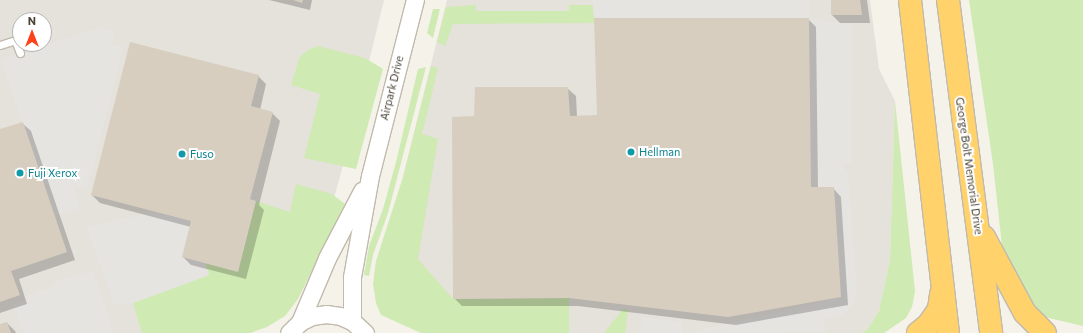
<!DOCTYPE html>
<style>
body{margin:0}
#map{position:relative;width:1083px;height:333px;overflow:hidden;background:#f5f2ea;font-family:Commissioner,sans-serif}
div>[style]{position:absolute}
.industrial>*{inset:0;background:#e5e1db}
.green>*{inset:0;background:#cfeab2}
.parking>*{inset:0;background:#e6e4e1}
.shadow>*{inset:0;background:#0003}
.building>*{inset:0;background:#d7cebf}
.roads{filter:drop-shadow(1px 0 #c1baac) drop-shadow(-1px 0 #c1baac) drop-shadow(0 1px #c1baac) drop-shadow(0 -1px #c1baac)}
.service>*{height:7px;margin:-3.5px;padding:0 3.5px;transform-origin:3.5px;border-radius:3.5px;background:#fff}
.tertiary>*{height:17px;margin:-8.5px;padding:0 8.5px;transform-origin:8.5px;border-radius:8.5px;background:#fff}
.motorway>*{height:22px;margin:-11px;padding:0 11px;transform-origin:11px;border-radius:11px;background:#ffd26b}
.dots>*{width:11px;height:11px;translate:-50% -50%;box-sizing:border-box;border:2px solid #fff;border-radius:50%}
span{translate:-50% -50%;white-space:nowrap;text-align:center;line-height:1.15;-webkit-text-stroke:4px #fff;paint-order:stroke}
.street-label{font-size:11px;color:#494337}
.culture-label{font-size:11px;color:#0d838f}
.left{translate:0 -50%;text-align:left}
.north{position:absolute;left:12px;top:12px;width:40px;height:40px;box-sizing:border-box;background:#fff;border:1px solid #b6b4af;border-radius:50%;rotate:0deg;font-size:11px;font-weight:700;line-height:16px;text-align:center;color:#494337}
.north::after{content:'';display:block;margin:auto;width:14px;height:18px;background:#fd4118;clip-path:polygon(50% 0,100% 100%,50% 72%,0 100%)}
</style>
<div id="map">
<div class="industrial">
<div style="clip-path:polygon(evenodd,0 0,384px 0,348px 147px,331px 209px,192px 333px,0 333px,0 0,20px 20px,44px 20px,44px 44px,20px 44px,20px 20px)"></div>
<div style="clip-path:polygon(447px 0,870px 0,879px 69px,895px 101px,890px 260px,879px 311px,867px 330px,861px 333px,442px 333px,402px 316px,403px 177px)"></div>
</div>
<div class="green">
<div style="clip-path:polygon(969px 0,1083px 0,1083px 326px,1036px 315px,1013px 277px,1002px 246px,993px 164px)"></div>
<div style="clip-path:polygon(476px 5px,476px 11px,569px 11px,569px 5px,595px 5px,594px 23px,453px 24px,445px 46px,437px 42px,446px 7px)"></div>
<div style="clip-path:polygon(433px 9px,440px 9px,433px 38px,427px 33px)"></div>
<div style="clip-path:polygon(318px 46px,365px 58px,383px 69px,356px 169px,304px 158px,320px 94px,291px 85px,300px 56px,310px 49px)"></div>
<div style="clip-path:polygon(431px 66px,438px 68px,422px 134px,438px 139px,418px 259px,453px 299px,569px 298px,569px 333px,421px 333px,381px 315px,376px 303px,373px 284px,376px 261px,403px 177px)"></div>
<div style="clip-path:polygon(426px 67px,388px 213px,373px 255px,369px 276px,364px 275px,369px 246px,383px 209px,396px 162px,418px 69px)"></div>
<div style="clip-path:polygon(895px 101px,915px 291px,912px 307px,906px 318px,884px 333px,861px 333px,867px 330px,879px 311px,890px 260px)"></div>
<div style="clip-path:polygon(296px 184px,332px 194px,345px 204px,298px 299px,285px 316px,267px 327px,250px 333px,142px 333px,133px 303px,209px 275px,205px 263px,238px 271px,256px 201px,290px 212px)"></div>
<div style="clip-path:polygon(623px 309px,628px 310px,625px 333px,604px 333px)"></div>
</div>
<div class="parking">
<div style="clip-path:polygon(592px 0,809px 0,809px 18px,852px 25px,851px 163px,842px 164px,848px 173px,857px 292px,853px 305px,844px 315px,822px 319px,826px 332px,689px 333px,841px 297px,811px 187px,809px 18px,594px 18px)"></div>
<div style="clip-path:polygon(100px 27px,114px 31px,112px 44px,123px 47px,87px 190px,75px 186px,75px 191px,80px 208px,55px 216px,1px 60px)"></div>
<div style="clip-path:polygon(154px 212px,191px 221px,182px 257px,205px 263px,209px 275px,133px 303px,114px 304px,87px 227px)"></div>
<div style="clip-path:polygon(93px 270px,113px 333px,24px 333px,13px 305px,25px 300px,24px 297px,55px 286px,56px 281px)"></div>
<div style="clip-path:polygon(642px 317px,683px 322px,682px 333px,639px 333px)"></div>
</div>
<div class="shadow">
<div style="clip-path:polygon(269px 0,312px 0,310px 10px)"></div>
<div style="clip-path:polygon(832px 0,867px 0,870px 23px,840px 23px,832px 15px)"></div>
<div style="clip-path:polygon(808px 19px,816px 27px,818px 188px,833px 188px,841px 197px,848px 305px,736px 325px,578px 306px,462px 306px,454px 298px,475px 117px,567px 88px,576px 96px,577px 117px,598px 116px)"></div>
<div style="clip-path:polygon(258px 76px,266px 84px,260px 110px,272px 113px,280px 121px,259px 205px,264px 210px,246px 279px,191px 265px,183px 257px,191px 227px,100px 203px,92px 195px)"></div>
<div style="clip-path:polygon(22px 123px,31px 131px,75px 260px,19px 279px,27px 304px,0 313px,0 130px)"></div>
<div style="clip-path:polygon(7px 323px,15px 331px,16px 333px,0 333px,0 325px)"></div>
</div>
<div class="building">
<div style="clip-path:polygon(293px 0,303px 0,302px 3px)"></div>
<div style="clip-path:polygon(831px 0,860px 0,862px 15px,831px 15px)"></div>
<div style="clip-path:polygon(594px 18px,809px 18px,811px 187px,834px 187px,841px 297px,728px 317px,569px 298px,453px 299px,452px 117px,474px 116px,475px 87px,568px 87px,570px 116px,597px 115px)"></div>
<div style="clip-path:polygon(130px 42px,259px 75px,251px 106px,273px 112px,250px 199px,256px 201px,238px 272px,182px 257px,191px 221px,91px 195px)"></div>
<div style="clip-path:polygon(23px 122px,67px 252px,11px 271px,20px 295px,0 302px,0 129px)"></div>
<div style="clip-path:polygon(7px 322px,11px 333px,0 333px,0 324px)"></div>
</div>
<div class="roads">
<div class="service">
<div style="left:0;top:45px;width:16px;rotate:-18deg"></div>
<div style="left:15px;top:40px;width:14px;rotate:69deg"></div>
</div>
<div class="tertiary">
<div style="left:352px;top:321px;width:44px;rotate:-90deg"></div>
<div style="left:352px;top:277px;width:103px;rotate:-79.9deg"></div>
<div style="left:370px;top:176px;width:182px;rotate:-75.7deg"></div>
<div style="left:300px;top:322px;width:69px;rotate:-67.1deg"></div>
<div style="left:327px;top:258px;width:76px;rotate:-62.4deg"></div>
<div style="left:289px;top:333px;width:16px;rotate:-45deg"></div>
<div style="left:300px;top:322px;width:13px;rotate:-27deg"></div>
<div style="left:312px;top:316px;width:14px;rotate:-8deg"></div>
<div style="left:326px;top:314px;width:14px;rotate:8deg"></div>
<div style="left:340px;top:316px;width:13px;rotate:23deg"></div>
<div style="left:352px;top:321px;width:18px;rotate:43deg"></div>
</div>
<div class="motorway">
<div style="left:910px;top:0;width:335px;rotate:83.5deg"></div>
<div style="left:948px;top:0;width:336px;rotate:82.6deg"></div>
<div style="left:984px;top:237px;width:86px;rotate:61.7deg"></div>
<div style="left:1025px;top:313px;width:28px;rotate:45deg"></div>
<div style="left:918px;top:333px;width:14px;rotate:-39deg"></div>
<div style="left:929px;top:324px;width:18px;rotate:-56deg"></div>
<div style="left:939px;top:309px;width:15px;rotate:-82deg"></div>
</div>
</div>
<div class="dots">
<div style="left:631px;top:152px;background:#0f9aa8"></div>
<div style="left:182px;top:154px;background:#0f9aa8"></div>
<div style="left:20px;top:173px;background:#0f9aa8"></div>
</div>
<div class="street-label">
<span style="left:392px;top:88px;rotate:-76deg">Airpark Drive</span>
<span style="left:969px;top:166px;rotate:82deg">George Bolt Memorial Drive</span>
</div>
<div class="culture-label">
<span class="left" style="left:639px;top:152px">Hellman</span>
<span class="left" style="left:190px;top:154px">Fuso</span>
<span class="left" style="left:28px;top:173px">Fuji Xerox</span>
</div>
<div class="north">N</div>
</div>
